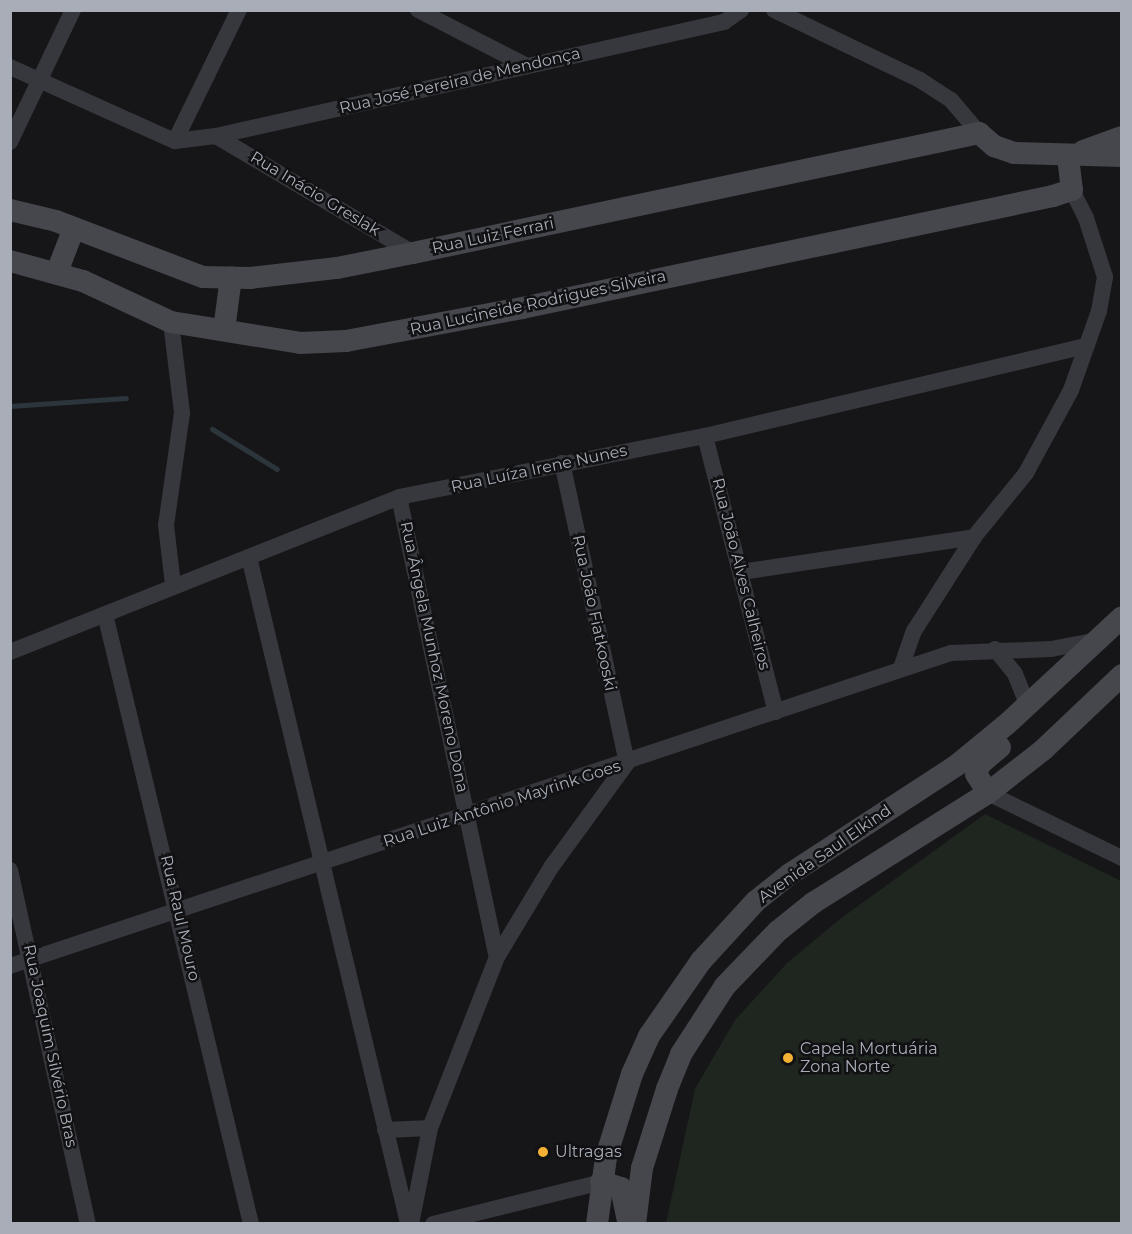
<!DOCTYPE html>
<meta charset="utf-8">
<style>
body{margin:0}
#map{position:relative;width:1132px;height:1234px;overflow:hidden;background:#161618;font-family:Montserrat,sans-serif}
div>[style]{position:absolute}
.green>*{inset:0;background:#1e261f}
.stream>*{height:5px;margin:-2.5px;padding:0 2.5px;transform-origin:2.5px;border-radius:2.5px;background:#2c353c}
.street>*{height:16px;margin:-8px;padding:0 8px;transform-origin:8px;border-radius:8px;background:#37383d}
.secondary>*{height:22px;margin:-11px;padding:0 11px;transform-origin:11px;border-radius:11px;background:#45474d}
.dots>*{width:16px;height:16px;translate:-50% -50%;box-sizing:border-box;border:3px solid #111113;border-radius:50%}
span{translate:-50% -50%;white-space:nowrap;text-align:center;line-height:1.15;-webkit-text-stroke:5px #111113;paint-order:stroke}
.street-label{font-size:16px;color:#a8adb8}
.poi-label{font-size:16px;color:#a8adb8}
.left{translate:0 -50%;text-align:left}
.frame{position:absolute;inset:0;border:12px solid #a8adb8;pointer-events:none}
</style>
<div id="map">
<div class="green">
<div style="clip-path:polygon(985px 814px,1121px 881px,1121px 1223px,666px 1223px,695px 1089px,735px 1020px,787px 963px,840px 919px)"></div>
</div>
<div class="stream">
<div style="left:10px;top:406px;width:116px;rotate:-3.9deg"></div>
<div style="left:212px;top:429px;width:76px;rotate:31.6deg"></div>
</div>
<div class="street">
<div style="left:418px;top:10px;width:123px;rotate:27.2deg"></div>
<div style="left:774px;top:10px;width:162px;rotate:25.6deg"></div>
<div style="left:920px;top:80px;width:37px;rotate:33deg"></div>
<div style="left:951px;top:100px;width:43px;rotate:49.7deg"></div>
<div style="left:10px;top:67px;width:181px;rotate:24.2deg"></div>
<div style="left:216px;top:136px;width:229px;rotate:30.7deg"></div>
<div style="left:175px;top:141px;width:41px;rotate:-7deg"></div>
<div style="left:216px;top:136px;width:521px;rotate:-12.65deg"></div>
<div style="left:724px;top:22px;width:21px;rotate:-35deg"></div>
<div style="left:175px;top:141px;width:146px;rotate:-64deg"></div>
<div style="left:10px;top:142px;width:146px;rotate:-64.5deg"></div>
<div style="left:171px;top:322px;width:92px;rotate:83.1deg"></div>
<div style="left:182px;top:413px;width:113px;rotate:98.1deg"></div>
<div style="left:166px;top:525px;width:60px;rotate:83.3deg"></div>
<div style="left:705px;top:436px;width:285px;rotate:75.6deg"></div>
<div style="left:399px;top:497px;width:470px;rotate:78deg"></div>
<div style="left:249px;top:557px;width:685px;rotate:76.57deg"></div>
<div style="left:741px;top:572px;width:236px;rotate:-8.5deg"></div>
<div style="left:105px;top:614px;width:627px;rotate:76.54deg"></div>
<div style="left:995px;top:649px;width:32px;rotate:51deg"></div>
<div style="left:1015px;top:674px;width:35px;rotate:68deg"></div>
<div style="left:10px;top:652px;width:419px;rotate:-21.7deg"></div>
<div style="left:399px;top:497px;width:312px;rotate:-11.3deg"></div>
<div style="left:705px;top:436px;width:392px;rotate:-13.3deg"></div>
<div style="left:901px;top:668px;width:39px;rotate:-71deg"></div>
<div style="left:914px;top:631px;width:112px;rotate:-57.4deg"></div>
<div style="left:974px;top:537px;width:82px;rotate:-50.9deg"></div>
<div style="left:1026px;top:473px;width:94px;rotate:-61.5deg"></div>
<div style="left:1071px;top:390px;width:84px;rotate:-70.5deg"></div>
<div style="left:1099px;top:311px;width:35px;rotate:-80deg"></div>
<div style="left:1105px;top:277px;width:62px;rotate:-107.9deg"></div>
<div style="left:1086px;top:218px;width:31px;rotate:-117deg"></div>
<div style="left:988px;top:793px;width:149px;rotate:25.9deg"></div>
<div style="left:10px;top:870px;width:362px;rotate:77.6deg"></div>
<div style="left:10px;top:966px;width:992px;rotate:-18.4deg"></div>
<div style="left:951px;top:653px;width:100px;rotate:-2.3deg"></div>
<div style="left:1051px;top:649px;width:48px;rotate:-10.8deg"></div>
<div style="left:385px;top:1130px;width:45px;rotate:-2.5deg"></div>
<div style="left:411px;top:1224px;width:98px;rotate:-78.8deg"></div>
<div style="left:430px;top:1128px;width:184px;rotate:-68.6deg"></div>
<div style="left:497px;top:957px;width:106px;rotate:-58.9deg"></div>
<div style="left:552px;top:866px;width:127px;rotate:-53.9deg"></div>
<div style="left:627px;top:763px;width:307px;rotate:-102.2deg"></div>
<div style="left:433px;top:1224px;width:173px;rotate:-14deg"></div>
</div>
<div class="secondary">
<div style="left:1083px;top:151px;width:41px;rotate:-19.7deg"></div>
<div style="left:10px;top:210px;width:47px;rotate:13.4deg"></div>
<div style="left:56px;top:221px;width:157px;rotate:20.9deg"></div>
<div style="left:203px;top:277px;width:47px;rotate:1.2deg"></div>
<div style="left:250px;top:278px;width:88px;rotate:-6.6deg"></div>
<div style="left:337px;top:268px;width:77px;rotate:-11.2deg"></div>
<div style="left:413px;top:253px;width:579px;rotate:-11.97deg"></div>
<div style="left:979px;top:133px;width:20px;rotate:41deg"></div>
<div style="left:994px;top:146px;width:21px;rotate:19deg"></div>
<div style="left:1014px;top:153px;width:108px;rotate:1.6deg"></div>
<div style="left:10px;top:261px;width:76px;rotate:15.3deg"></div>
<div style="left:83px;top:281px;width:97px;rotate:25deg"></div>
<div style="left:171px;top:322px;width:131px;rotate:9.2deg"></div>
<div style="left:300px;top:343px;width:46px;rotate:-2.5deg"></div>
<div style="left:346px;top:341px;width:179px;rotate:-10.6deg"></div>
<div style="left:522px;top:308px;width:543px;rotate:-11.91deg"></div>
<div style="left:1053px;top:196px;width:20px;rotate:-18deg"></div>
<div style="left:1072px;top:190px;width:34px;rotate:-97deg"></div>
<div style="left:57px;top:272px;width:47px;rotate:-68.9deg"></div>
<div style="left:224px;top:330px;width:53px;rotate:-82.5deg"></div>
<div style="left:988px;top:793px;width:22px;rotate:-122deg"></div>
<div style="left:976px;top:774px;width:11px;rotate:-68deg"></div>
<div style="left:980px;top:764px;width:26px;rotate:-40deg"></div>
<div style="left:601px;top:1182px;width:21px;rotate:17deg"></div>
<div style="left:621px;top:1188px;width:35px;rotate:78deg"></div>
<div style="left:597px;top:1224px;width:68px;rotate:-82.3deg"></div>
<div style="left:606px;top:1157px;width:87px;rotate:-72.6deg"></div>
<div style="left:632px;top:1074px;width:42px;rotate:-65.9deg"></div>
<div style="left:649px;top:1036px;width:91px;rotate:-55.3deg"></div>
<div style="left:701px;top:961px;width:81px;rotate:-47.5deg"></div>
<div style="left:756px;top:901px;width:43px;rotate:-38.5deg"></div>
<div style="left:790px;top:874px;width:199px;rotate:-33.1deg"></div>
<div style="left:957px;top:765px;width:65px;rotate:-39.4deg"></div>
<div style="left:1007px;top:724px;width:157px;rotate:-42.9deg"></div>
<div style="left:635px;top:1224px;width:56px;rotate:-82.9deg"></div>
<div style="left:642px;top:1168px;width:83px;rotate:-72.4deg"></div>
<div style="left:667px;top:1089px;width:38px;rotate:-68deg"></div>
<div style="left:681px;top:1054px;width:81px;rotate:-57.1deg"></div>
<div style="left:725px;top:986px;width:76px;rotate:-46.1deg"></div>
<div style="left:778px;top:931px;width:45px;rotate:-38.7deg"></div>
<div style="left:813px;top:903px;width:207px;rotate:-32.2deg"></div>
<div style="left:988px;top:793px;width:70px;rotate:-38deg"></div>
<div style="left:1043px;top:750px;width:109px;rotate:-43.5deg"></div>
</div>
<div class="dots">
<div style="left:788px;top:1058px;background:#f2b134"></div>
<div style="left:543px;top:1152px;background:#f2b134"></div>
</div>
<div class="street-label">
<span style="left:460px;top:81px;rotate:-13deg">Rua José Pereira de Mendonça</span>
<span style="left:315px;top:194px;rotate:31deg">Rua Inácio Greslak</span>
<span style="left:493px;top:236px;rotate:-12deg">Rua Luiz Ferrari</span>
<span style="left:538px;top:303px;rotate:-12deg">Rua Lucineide Rodrigues Silveira</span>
<span style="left:539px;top:469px;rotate:-12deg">Rua Luíza Irene Nunes</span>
<span style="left:741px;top:574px;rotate:76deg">Rua João Alves Calheiros</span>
<span style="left:594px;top:613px;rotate:78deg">Rua João Fiatkooski</span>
<span style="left:434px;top:657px;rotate:78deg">Rua Ângela Munhoz Moreno Dona</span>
<span style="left:502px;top:804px;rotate:-18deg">Rua Luiz Antônio Mayrink Goes</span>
<span style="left:825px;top:854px;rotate:-35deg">Avenida Saul Elkind</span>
<span style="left:180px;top:918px;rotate:77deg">Rua Raul Mouro</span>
<span style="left:50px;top:1046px;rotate:78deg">Rua Joaquim Silvério Bras</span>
</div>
<div class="poi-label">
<span class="left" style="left:800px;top:1058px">Capela Mortuária<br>Zona Norte</span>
<span class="left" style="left:555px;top:1152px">Ultragas</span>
</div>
<div class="frame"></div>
</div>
